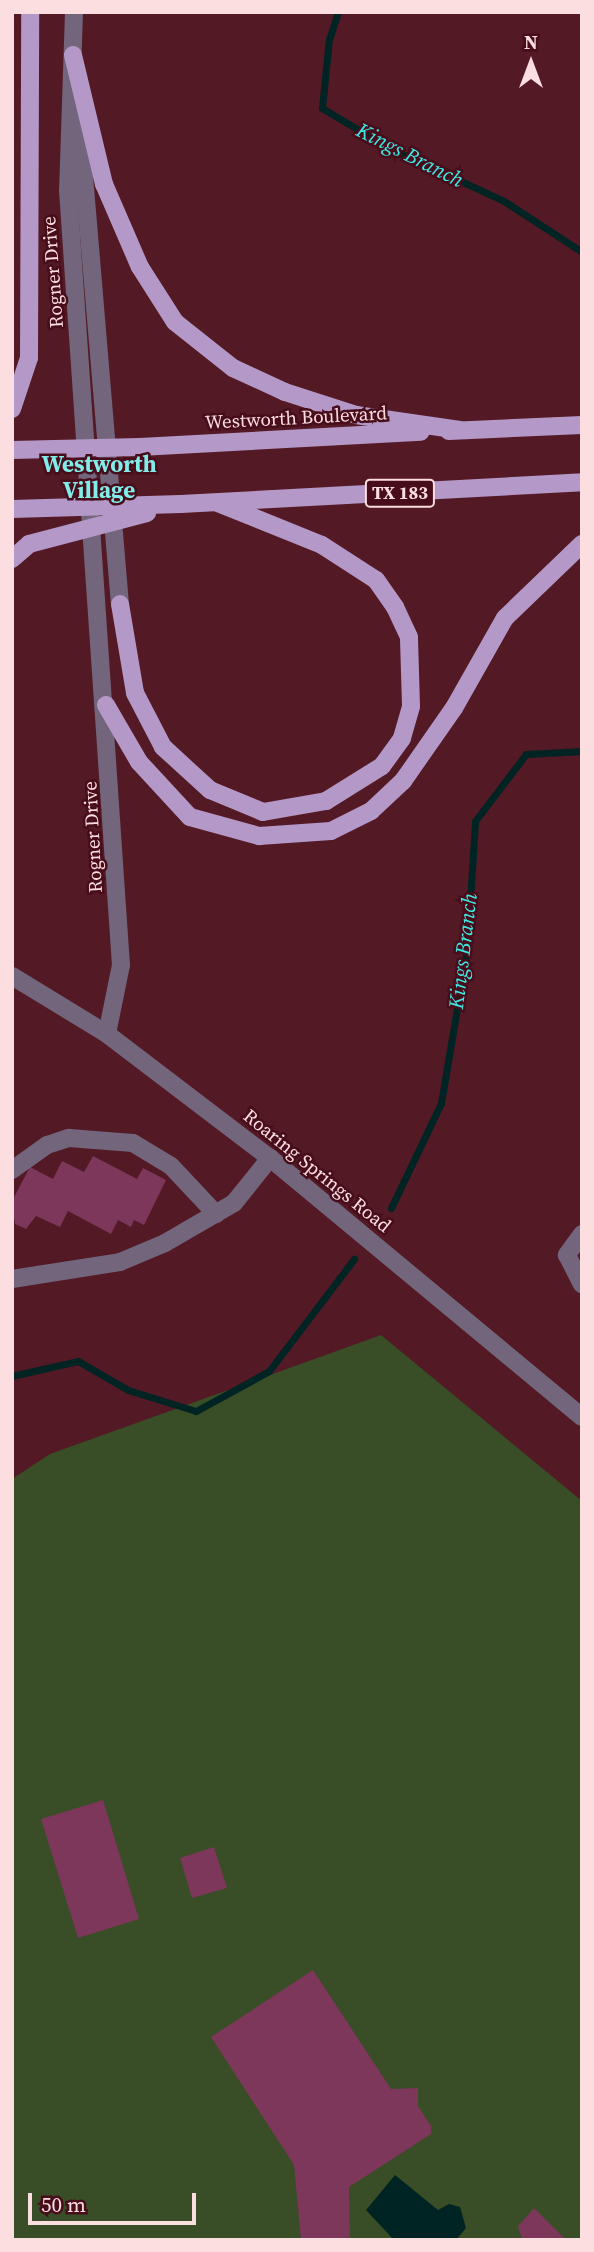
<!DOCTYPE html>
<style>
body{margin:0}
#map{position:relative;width:594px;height:2252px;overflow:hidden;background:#531925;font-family:"Source Serif 4",serif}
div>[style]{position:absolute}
.green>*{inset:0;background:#394d26}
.water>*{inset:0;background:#002423}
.stream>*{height:7px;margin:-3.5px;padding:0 3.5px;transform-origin:3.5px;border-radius:3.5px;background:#002423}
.building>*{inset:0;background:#7c375a}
.minor>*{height:18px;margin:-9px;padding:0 9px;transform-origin:9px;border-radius:9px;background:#72657c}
.tertiary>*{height:18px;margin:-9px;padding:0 9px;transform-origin:9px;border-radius:9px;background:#72657c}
.primary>*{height:18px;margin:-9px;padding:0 9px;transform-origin:9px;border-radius:9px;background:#b498c7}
.primary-bridge>*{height:18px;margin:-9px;padding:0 9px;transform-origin:9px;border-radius:9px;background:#b498c7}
span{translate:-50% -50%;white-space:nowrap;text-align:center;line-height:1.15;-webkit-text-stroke:5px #470d1b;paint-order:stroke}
.shield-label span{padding:2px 5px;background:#470d1b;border:2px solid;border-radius:5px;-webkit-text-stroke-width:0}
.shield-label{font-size:18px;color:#fcdde0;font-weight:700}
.street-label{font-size:19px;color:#fcdde0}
.water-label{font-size:21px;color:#3fe9e3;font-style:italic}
.quarter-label{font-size:23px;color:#82ede8;font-weight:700}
.frame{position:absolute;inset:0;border:14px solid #fcdde0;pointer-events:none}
.north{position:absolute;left:496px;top:28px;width:70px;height:70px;-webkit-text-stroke:5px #470d1b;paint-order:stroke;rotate:0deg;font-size:19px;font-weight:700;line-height:28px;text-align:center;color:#fcdde0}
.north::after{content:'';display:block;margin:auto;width:24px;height:32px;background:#fcdde0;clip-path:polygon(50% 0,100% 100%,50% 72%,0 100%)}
.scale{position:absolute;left:28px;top:2193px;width:168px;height:32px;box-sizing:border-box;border:4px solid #fcdde0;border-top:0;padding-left:9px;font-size:21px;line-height:24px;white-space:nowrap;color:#fcdde0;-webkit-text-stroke:5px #470d1b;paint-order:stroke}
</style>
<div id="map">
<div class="green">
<div style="clip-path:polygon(381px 1335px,582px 1501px,582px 2240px,12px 2240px,12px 1479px,50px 1454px)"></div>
</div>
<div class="water">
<div style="clip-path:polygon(395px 2175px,438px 2210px,449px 2204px,460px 2207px,466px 2228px,456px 2240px,394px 2240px,366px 2210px)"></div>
</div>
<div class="stream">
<div style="left:338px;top:12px;width:28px;rotate:108deg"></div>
<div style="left:329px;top:39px;width:69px;rotate:95.8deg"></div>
<div style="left:322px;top:108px;width:78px;rotate:30.8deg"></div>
<div style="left:389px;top:148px;width:127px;rotate:24.7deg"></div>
<div style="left:504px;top:201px;width:93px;rotate:33.2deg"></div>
<div style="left:391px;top:1208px;width:116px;rotate:-64.5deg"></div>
<div style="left:441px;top:1103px;width:156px;rotate:-80.4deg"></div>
<div style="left:467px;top:949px;width:128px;rotate:-86.4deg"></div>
<div style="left:475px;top:821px;width:84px;rotate:-52.7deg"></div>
<div style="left:526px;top:754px;width:56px;rotate:-3.1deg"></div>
<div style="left:12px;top:1376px;width:68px;rotate:-12.8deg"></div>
<div style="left:78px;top:1361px;width:58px;rotate:30.1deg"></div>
<div style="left:128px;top:1390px;width:71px;rotate:17.2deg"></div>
<div style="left:196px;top:1411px;width:83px;rotate:-28.7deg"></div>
<div style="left:269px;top:1371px;width:141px;rotate:-52.8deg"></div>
</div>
<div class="building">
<div style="clip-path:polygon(93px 1156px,137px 1179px,143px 1168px,166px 1180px,144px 1225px,134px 1220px,131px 1227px,118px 1220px,111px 1234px,68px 1211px,60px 1227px,36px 1216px,26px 1229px,15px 1224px,12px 1201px,30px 1167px,53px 1179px,62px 1161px,84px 1172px)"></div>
<div style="clip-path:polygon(103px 1800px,139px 1919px,78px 1938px,41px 1819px)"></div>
<div style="clip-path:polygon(214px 1847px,227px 1888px,192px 1898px,180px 1858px)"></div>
<div style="clip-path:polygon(313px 1970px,391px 2089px,418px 2088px,418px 2106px,431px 2126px,431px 2134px,349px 2187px,350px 2240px,301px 2240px,294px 2165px,211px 2037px)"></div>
<div style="clip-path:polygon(534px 2208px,566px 2240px,522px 2240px,518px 2226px)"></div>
</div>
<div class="minor">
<div style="left:12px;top:1170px;width:43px;rotate:-35.5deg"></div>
<div style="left:47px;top:1145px;width:23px;rotate:-18deg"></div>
<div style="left:69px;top:1138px;width:64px;rotate:4.5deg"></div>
<div style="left:133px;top:1143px;width:44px;rotate:31.2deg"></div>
<div style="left:171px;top:1166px;width:66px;rotate:46.8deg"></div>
<div style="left:582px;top:1234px;width:26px;rotate:126deg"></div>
<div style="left:567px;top:1255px;width:33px;rotate:63deg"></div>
<div style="left:12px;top:1279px;width:109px;rotate:-8.9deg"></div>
<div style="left:120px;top:1262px;width:49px;rotate:-22.9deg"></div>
<div style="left:165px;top:1243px;width:80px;rotate:-30.1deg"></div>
<div style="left:234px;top:1203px;width:58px;rotate:-51.3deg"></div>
</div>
<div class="tertiary">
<div style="left:74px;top:12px;width:178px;rotate:91.9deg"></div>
<div style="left:68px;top:190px;width:777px;rotate:86.09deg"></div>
<div style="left:121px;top:965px;width:70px;rotate:101.5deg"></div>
<div style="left:80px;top:128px;width:478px;rotate:85.2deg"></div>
<div style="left:12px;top:976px;width:111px;rotate:31.4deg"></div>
<div style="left:107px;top:1034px;width:205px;rotate:37.3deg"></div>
<div style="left:270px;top:1158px;width:405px;rotate:39.7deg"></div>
</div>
<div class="primary">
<div style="left:73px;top:55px;width:133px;rotate:76.5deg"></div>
<div style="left:104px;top:184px;width:90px;rotate:66.6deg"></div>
<div style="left:140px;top:267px;width:65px;rotate:57.5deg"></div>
<div style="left:175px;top:322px;width:74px;rotate:38.4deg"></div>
<div style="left:233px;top:368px;width:57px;rotate:24.8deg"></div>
<div style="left:285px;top:392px;width:75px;rotate:17.9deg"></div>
<div style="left:356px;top:415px;width:105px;rotate:8.2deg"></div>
<div style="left:12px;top:409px;width:54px;rotate:-71.6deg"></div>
<div style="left:29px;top:358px;width:346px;rotate:-89.8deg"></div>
<div style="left:449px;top:431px;width:133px;rotate:-2.6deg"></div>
<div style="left:140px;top:447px;width:281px;rotate:-3.1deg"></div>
<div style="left:181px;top:504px;width:402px;rotate:-3.1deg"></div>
<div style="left:12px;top:559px;width:23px;rotate:-41deg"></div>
<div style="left:120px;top:604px;width:90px;rotate:80.4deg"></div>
<div style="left:135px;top:693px;width:61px;rotate:62.6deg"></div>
<div style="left:163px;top:747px;width:64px;rotate:42.5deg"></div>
<div style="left:210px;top:790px;width:57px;rotate:22.5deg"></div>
<div style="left:263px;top:812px;width:64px;rotate:-9.9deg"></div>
<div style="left:326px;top:801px;width:66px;rotate:-32deg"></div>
<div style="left:382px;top:766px;width:34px;rotate:-54deg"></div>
<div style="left:402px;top:738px;width:33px;rotate:-74deg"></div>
<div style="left:411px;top:706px;width:69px;rotate:-91.7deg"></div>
<div style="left:409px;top:637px;width:33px;rotate:-115deg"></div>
<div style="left:395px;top:607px;width:33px;rotate:-125deg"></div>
<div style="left:376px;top:580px;width:64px;rotate:-147.1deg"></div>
<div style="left:322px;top:545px;width:112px;rotate:-158deg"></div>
<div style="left:106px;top:705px;width:66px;rotate:59.9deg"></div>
<div style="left:139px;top:762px;width:75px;rotate:47.2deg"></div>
<div style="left:190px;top:817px;width:72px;rotate:15.4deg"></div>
<div style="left:259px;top:836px;width:72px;rotate:-4deg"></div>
<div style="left:331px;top:831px;width:45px;rotate:-26.6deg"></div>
<div style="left:371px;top:811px;width:44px;rotate:-43.2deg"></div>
<div style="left:403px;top:781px;width:89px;rotate:-55.1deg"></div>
<div style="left:454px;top:708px;width:103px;rotate:-60.5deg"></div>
<div style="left:505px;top:618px;width:107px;rotate:-43.9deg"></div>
</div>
<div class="primary-bridge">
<div style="left:12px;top:450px;width:128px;rotate:-1.3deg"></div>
<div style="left:12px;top:509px;width:169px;rotate:-1.7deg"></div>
<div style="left:29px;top:544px;width:122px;rotate:-14.7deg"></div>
</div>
<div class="shield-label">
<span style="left:400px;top:493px">TX 183</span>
</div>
<div class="street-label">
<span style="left:53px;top:272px;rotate:-94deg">Rogner Drive</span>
<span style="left:296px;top:418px;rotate:-3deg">Westworth Boulevard</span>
<span style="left:93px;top:837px;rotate:-93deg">Rogner Drive</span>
<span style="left:317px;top:1171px;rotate:39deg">Roaring Springs Road</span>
</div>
<div class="water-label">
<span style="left:410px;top:155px;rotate:27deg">Kings Branch</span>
<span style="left:463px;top:951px;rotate:-83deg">Kings Branch</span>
</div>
<div class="quarter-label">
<span style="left:99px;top:477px">Westworth<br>Village</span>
</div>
<div class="frame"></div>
<div class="north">N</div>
<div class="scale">50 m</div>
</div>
